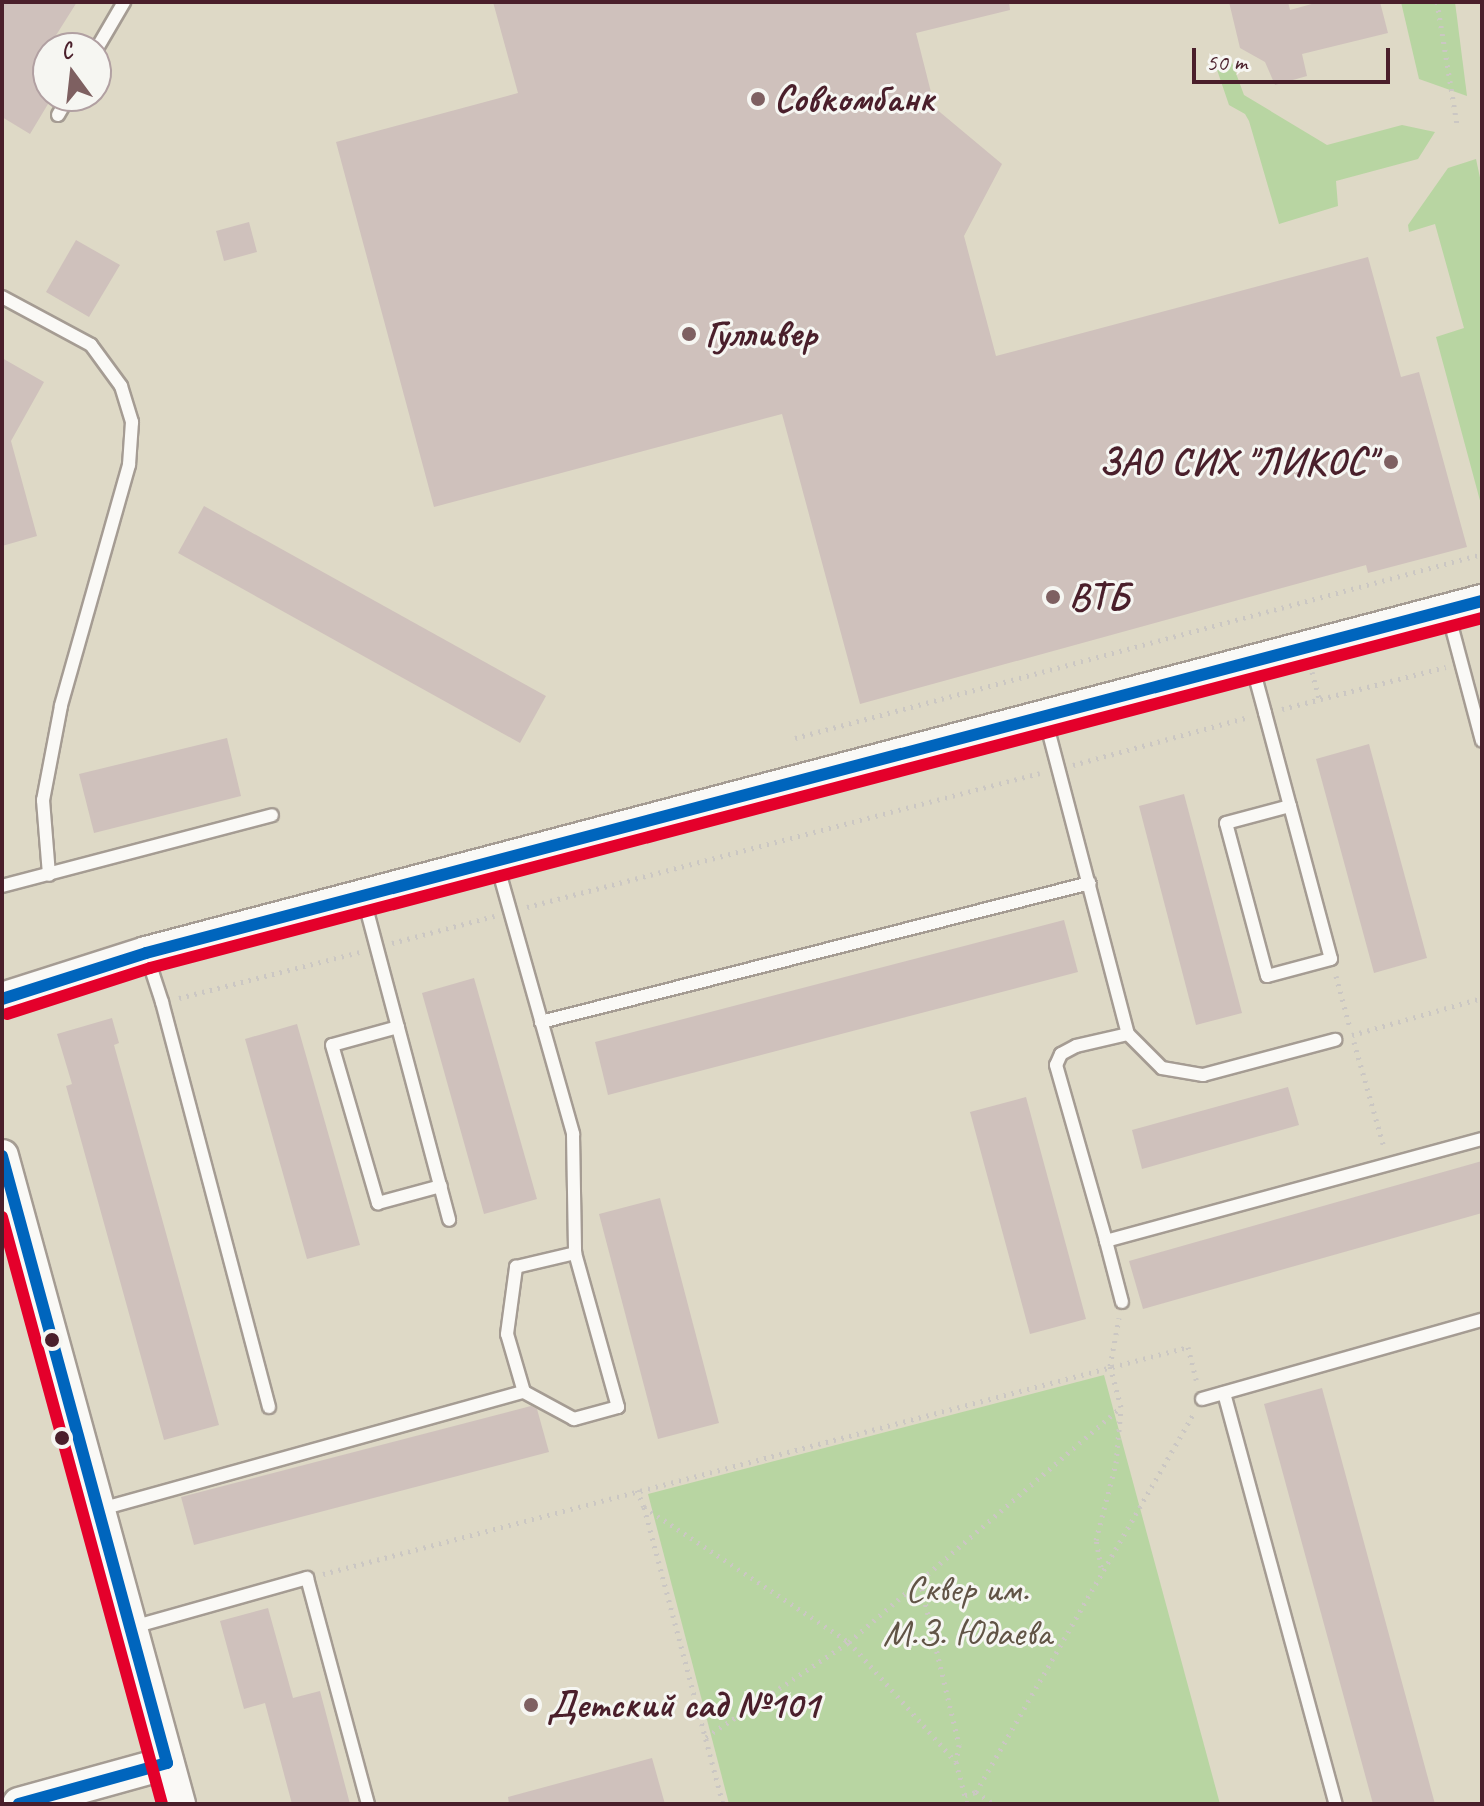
<!DOCTYPE html>
<meta charset="utf-8">
<style>
body{margin:0}
#map{position:relative;width:1484px;height:1806px;overflow:hidden;background:#ded9c6;font-family:Caveat,sans-serif}
div>[style]{position:absolute}
.green>*{inset:0;background:#b8d5a2}
.building>*{inset:0;background:#cfc1bc}
.path>*{height:5px;margin-top:-2.5px;transform-origin:0;background:repeating-linear-gradient(90deg,#cbc7c3 0 2px,transparent 0 8px)}
.roads{filter:drop-shadow(2px 0 #a59c93) drop-shadow(-2px 0 #a59c93) drop-shadow(0 2px #a59c93) drop-shadow(0 -2px #a59c93)}
.service>*{height:12px;margin:-6px;padding:0 6px;transform-origin:6px;border-radius:6px;background:#faf9f6}
.tertiary>*{height:32px;margin:-16px;padding:0 16px;transform-origin:16px;border-radius:16px;background:#faf9f6}
.bus-1>*{height:12px;margin:-6px;padding:0 6px;transform-origin:6px;border-radius:6px;background:#0065bd}
.bus-2>*{height:12px;margin:-6px;padding:0 6px;transform-origin:6px;border-radius:6px;background:#e4002b}
.dots>*{width:22px;height:22px;translate:-50% -50%;box-sizing:border-box;border:4px solid #f6f6f2;border-radius:50%}
span{translate:-50% -50%;white-space:nowrap;text-align:center;line-height:1.15;-webkit-text-stroke:6px #f6f6f2;paint-order:stroke}
.poi-label{font-size:38px;color:#4a1f2b;font-weight:700}
.left{translate:0 -50%;text-align:left}
.right{translate:-100% -50%;text-align:right}
.park-label{font-size:38px;color:#615446}
.frame{position:absolute;inset:0;border:4px solid #4a1f2b;pointer-events:none}
.north{position:absolute;left:32px;top:32px;width:80px;height:80px;box-sizing:border-box;background:#f6f6f2;border:2px solid #b1a0a2;border-radius:50%;rotate:345deg;font-size:22px;font-weight:700;line-height:32px;text-align:center;color:#4a1f2b}
.north::after{content:'';display:block;margin:auto;width:28px;height:36px;background:#7e6061;clip-path:polygon(50% 0,100% 100%,50% 72%,0 100%)}
.scale{position:absolute;left:1192px;top:48px;width:198px;height:36px;box-sizing:border-box;border:4px solid #4a1f2b;border-top:0;padding-left:10px;font-size:24px;line-height:28px;white-space:nowrap;color:#4a1f2b;-webkit-text-stroke:6px #f6f6f2;paint-order:stroke}
</style>
<div id="map">
<div class="green">
<div style="clip-path:polygon(1401px 2px,1455px 2px,1467px 96px,1419px 79px)"></div>
<div style="clip-path:polygon(1230px 57px,1244px 95px,1327px 145px,1402px 125px,1435px 132px,1418px 159px,1336px 181px,1338px 206px,1279px 224px,1249px 121px,1245px 114px,1229px 105px,1214px 61px)"></div>
<div style="clip-path:polygon(1476px 159px,1482px 187px,1482px 508px,1436px 337px,1464px 328px,1435px 224px,1409px 232px,1408px 225px,1448px 168px)"></div>
<div style="clip-path:polygon(1104px 1375px,1220px 1804px,729px 1804px,648px 1494px)"></div>
</div>
<div class="building">
<div style="clip-path:polygon(2px 2px,77px 2px,48px 48px,48px 104px,30px 134px,2px 117px)"></div>
<div style="clip-path:polygon(493px 2px,1009px 2px,1010px 10px,916px 33px,935px 108px,1002px 164px,964px 236px,996px 356px,1368px 257px,1401px 377px,1419px 372px,1467px 547px,1368px 573px,1366px 565px,860px 704px,782px 414px,434px 507px,336px 142px,518px 93px)"></div>
<div style="clip-path:polygon(1229px 2px,1288px 2px,1290px 10px,1319px 2px,1380px 2px,1388px 33px,1302px 54px,1307px 76px,1275px 85px,1265px 62px,1240px 48px)"></div>
<div style="clip-path:polygon(249px 222px,257px 252px,224px 261px,216px 231px)"></div>
<div style="clip-path:polygon(76px 240px,120px 265px,89px 317px,46px 292px)"></div>
<div style="clip-path:polygon(2px 358px,44px 382px,11px 441px,37px 536px,2px 546px)"></div>
<div style="clip-path:polygon(204px 506px,546px 696px,520px 743px,178px 553px)"></div>
<div style="clip-path:polygon(227px 738px,241px 796px,94px 833px,79px 774px)"></div>
<div style="clip-path:polygon(1369px 744px,1427px 958px,1374px 973px,1316px 759px)"></div>
<div style="clip-path:polygon(1184px 794px,1242px 1013px,1196px 1025px,1139px 806px)"></div>
<div style="clip-path:polygon(1064px 920px,1078px 972px,608px 1095px,595px 1042px)"></div>
<div style="clip-path:polygon(474px 978px,537px 1199px,484px 1214px,422px 993px)"></div>
<div style="clip-path:polygon(112px 1018px,119px 1043px,114px 1045px,219px 1425px,164px 1440px,66px 1086px,72px 1084px,57px 1034px)"></div>
<div style="clip-path:polygon(297px 1024px,360px 1245px,307px 1259px,245px 1039px)"></div>
<div style="clip-path:polygon(1288px 1087px,1299px 1125px,1142px 1169px,1132px 1130px)"></div>
<div style="clip-path:polygon(1026px 1097px,1086px 1319px,1030px 1334px,970px 1112px)"></div>
<div style="clip-path:polygon(1482px 1161px,1482px 1213px,1143px 1309px,1129px 1261px)"></div>
<div style="clip-path:polygon(660px 1198px,719px 1423px,658px 1439px,599px 1214px)"></div>
<div style="clip-path:polygon(1322px 1388px,1435px 1804px,1373px 1804px,1264px 1404px)"></div>
<div style="clip-path:polygon(531px 1406px,537px 1409px,549px 1452px,194px 1545px,181px 1497px)"></div>
<div style="clip-path:polygon(268px 1608px,293px 1698px,320px 1691px,350px 1804px,292px 1804px,265px 1703px,244px 1709px,220px 1621px)"></div>
<div style="clip-path:polygon(652px 1758px,665px 1804px,509px 1804px,508px 1797px)"></div>
</div>
<div class="path">
<div style="left:1437px;top:2px;width:124px;rotate:80.7deg"></div>
<div style="left:1312px;top:672px;width:28px;rotate:75deg"></div>
<div style="left:1282px;top:709px;width:169px;rotate:-14.4deg"></div>
<div style="left:795px;top:738px;width:711px;rotate:-14.99deg"></div>
<div style="left:1073px;top:765px;width:182px;rotate:-15.3deg"></div>
<div style="left:527px;top:907px;width:530px;rotate:-14.64deg"></div>
<div style="left:392px;top:943px;width:106px;rotate:-14.8deg"></div>
<div style="left:1336px;top:976px;width:54px;rotate:74.9deg"></div>
<div style="left:179px;top:998px;width:186px;rotate:-14.3deg"></div>
<div style="left:1352px;top:1035px;width:135px;rotate:-15.9deg"></div>
<div style="left:1354px;top:1042px;width:109px;rotate:74.1deg"></div>
<div style="left:637px;top:1490px;width:18px;rotate:68deg"></div>
<div style="left:644px;top:1507px;width:307px;rotate:75.1deg"></div>
<div style="left:644px;top:1507px;width:245px;rotate:33.4deg"></div>
<div style="left:849px;top:1642px;width:161px;rotate:48.3deg"></div>
<div style="left:956px;top:1762px;width:43px;rotate:75.3deg"></div>
<div style="left:1101px;top:1567px;width:27px;rotate:-100deg"></div>
<div style="left:1096px;top:1540px;width:80px;rotate:-75.4deg"></div>
<div style="left:1116px;top:1463px;width:55px;rotate:-84.8deg"></div>
<div style="left:323px;top:1574px;width:894px;rotate:-14.7deg"></div>
<div style="left:1188px;top:1347px;width:36px;rotate:76deg"></div>
<div style="left:920px;top:1581px;width:169px;rotate:76.6deg"></div>
<div style="left:959px;top:1745px;width:17px;rotate:100deg"></div>
<div style="left:706px;top:1737px;width:172px;rotate:-33.6deg"></div>
<div style="left:849px;top:1642px;width:359px;rotate:-40.8deg"></div>
<div style="left:1121px;top:1407px;width:42px;rotate:-105deg"></div>
<div style="left:1110px;top:1366px;width:49px;rotate:-79.4deg"></div>
<div style="left:976px;top:1792px;width:437px;rotate:-60.1deg"></div>
<div style="left:965px;top:1795px;width:11px;rotate:-15deg"></div>
<div style="left:976px;top:1792px;width:22px;rotate:34deg"></div>
</div>
<div class="roads">
<div class="service">
<div style="left:96px;top:50px;width:56px;rotate:-59.7deg"></div>
<div style="left:58px;top:115px;width:22px;rotate:-60deg"></div>
<div style="left:2px;top:297px;width:101px;rotate:28.3deg"></div>
<div style="left:91px;top:345px;width:51px;rotate:53.8deg"></div>
<div style="left:121px;top:386px;width:38px;rotate:73deg"></div>
<div style="left:132px;top:422px;width:43px;rotate:94deg"></div>
<div style="left:129px;top:465px;width:250px;rotate:105.8deg"></div>
<div style="left:61px;top:706px;width:96px;rotate:100.8deg"></div>
<div style="left:43px;top:800px;width:75px;rotate:85.4deg"></div>
<div style="left:1448px;top:613px;width:132px;rotate:75.1deg"></div>
<div style="left:1252px;top:665px;width:50px;rotate:74.8deg"></div>
<div style="left:1265px;top:713px;width:96px;rotate:75deg"></div>
<div style="left:1290px;top:806px;width:158px;rotate:75deg"></div>
<div style="left:1331px;top:959px;width:66px;rotate:165.1deg"></div>
<div style="left:1267px;top:976px;width:158px;rotate:-105deg"></div>
<div style="left:1226px;top:823px;width:66px;rotate:-14.9deg"></div>
<div style="left:1045px;top:718px;width:327px;rotate:75.3deg"></div>
<div style="left:1128px;top:1034px;width:53px;rotate:167deg"></div>
<div style="left:1076px;top:1046px;width:17px;rotate:152deg"></div>
<div style="left:1061px;top:1054px;width:12px;rotate:114deg"></div>
<div style="left:1056px;top:1065px;width:183px;rotate:74.1deg"></div>
<div style="left:1106px;top:1241px;width:390px;rotate:-15.2deg"></div>
<div style="left:496px;top:861px;width:284px;rotate:74.2deg"></div>
<div style="left:573px;top:1134px;width:119px;rotate:89deg"></div>
<div style="left:575px;top:1253px;width:160px;rotate:74.4deg"></div>
<div style="left:618px;top:1407px;width:46px;rotate:164.7deg"></div>
<div style="left:574px;top:1419px;width:57px;rotate:-151.6deg"></div>
<div style="left:524px;top:1392px;width:60px;rotate:-106.3deg"></div>
<div style="left:507px;top:1334px;width:68px;rotate:-82.3deg"></div>
<div style="left:516px;top:1267px;width:61px;rotate:-13.3deg"></div>
<div style="left:2px;top:886px;width:279px;rotate:-14.7deg"></div>
<div style="left:363px;top:896px;width:335px;rotate:75.1deg"></div>
<div style="left:146px;top:953px;width:52px;rotate:71.9deg"></div>
<div style="left:162px;top:1002px;width:419px;rotate:75.2deg"></div>
<div style="left:541px;top:1022px;width:566px;rotate:-14.21deg"></div>
<div style="left:398px;top:1027px;width:68px;rotate:164.7deg"></div>
<div style="left:332px;top:1045px;width:165px;rotate:73.8deg"></div>
<div style="left:378px;top:1203px;width:65px;rotate:-15.1deg"></div>
<div style="left:1128px;top:1034px;width:48px;rotate:45deg"></div>
<div style="left:1162px;top:1068px;width:42px;rotate:9.7deg"></div>
<div style="left:1203px;top:1075px;width:137px;rotate:-14.9deg"></div>
<div style="left:1106px;top:1241px;width:63px;rotate:75.3deg"></div>
<div style="left:1224px;top:1393px;width:426px;rotate:74.8deg"></div>
<div style="left:1202px;top:1399px;width:291px;rotate:-15.8deg"></div>
<div style="left:101px;top:1509px;width:439px;rotate:-15.5deg"></div>
<div style="left:133px;top:1627px;width:181px;rotate:-15.7deg"></div>
<div style="left:307px;top:1578px;width:234px;rotate:74.9deg"></div>
</div>
<div class="tertiary">
<div style="left:2px;top:999px;width:151px;rotate:-17.7deg"></div>
<div style="left:146px;top:953px;width:1382px;rotate:-14.76deg"></div>
<div style="left:2px;top:1156px;width:672px;rotate:74.72deg"></div>
<div style="left:19px;top:1804px;width:154px;rotate:-15.5deg"></div>
</div>
</div>
<div class="bus-1">
<div style="left:2px;top:999px;width:151px;rotate:-17.7deg"></div>
<div style="left:146px;top:953px;width:1382px;rotate:-14.76deg"></div>
<div style="left:2px;top:1156px;width:629px;rotate:74.79deg"></div>
<div style="left:167px;top:1763px;width:154px;rotate:164.5deg"></div>
</div>
<div class="bus-2">
<div style="left:7px;top:1014px;width:150px;rotate:-17.8deg"></div>
<div style="left:150px;top:968px;width:1377px;rotate:-14.72deg"></div>
<div style="left:2px;top:1217px;width:608px;rotate:74.75deg"></div>
</div>
<div class="dots">
<div style="left:758px;top:99px;background:#7e6061"></div>
<div style="left:689px;top:334px;background:#7e6061"></div>
<div style="left:1391px;top:462px;background:#7e6061"></div>
<div style="left:1053px;top:597px;background:#7e6061"></div>
<div style="left:52px;top:1340px;background:#4a1f2b"></div>
<div style="left:62px;top:1438px;background:#4a1f2b"></div>
<div style="left:531px;top:1705px;background:#7e6061"></div>
</div>
<div class="poi-label">
<span class="left" style="left:774px;top:99px">Совкомбанк</span>
<span class="left" style="left:705px;top:334px">Гулливер</span>
<span class="right" style="left:1375px;top:462px">ЗАО СИХ "ЛИКОС"</span>
<span class="left" style="left:1069px;top:597px">ВТБ</span>
<span class="left" style="left:547px;top:1705px">Детский сад №101</span>
</div>
<div class="park-label">
<span style="left:967px;top:1611px">Сквер им.<br>М.З. Юдаева</span>
</div>
<div class="frame"></div>
<div class="north">С</div>
<div class="scale">50 m</div>
</div>
